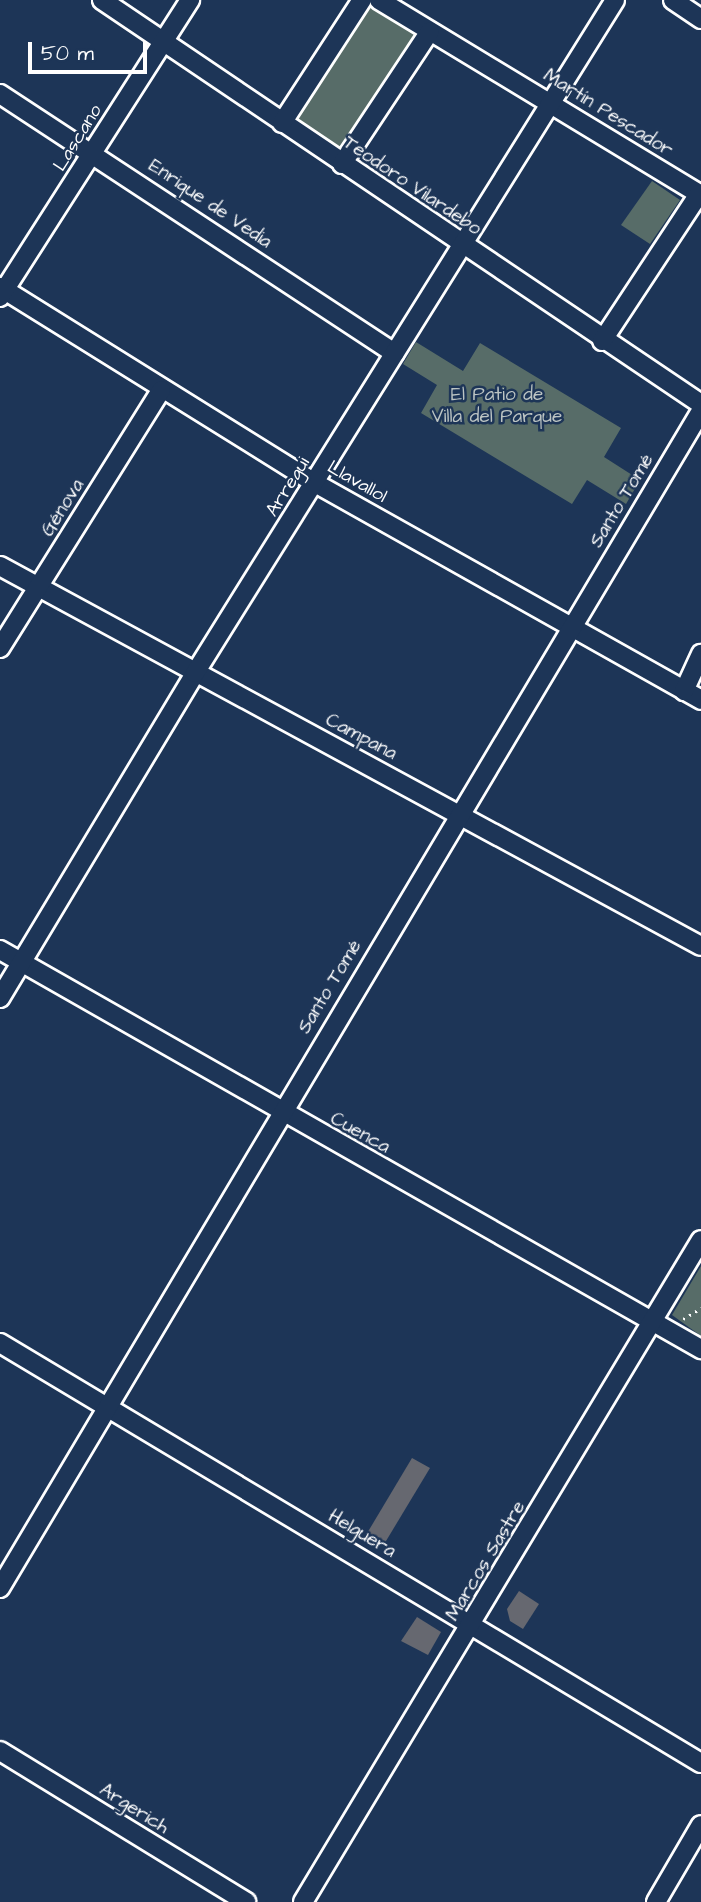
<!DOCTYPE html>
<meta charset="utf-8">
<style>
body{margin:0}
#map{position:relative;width:701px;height:1902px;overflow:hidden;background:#1d3557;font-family:"Architects Daughter",sans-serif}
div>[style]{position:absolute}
.green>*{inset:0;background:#576c68}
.building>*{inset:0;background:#666870}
.path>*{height:2.5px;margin-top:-1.25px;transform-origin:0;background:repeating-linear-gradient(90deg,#fff 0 2px,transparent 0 7px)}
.roads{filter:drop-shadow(2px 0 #fff) drop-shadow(-2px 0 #fff) drop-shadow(0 2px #fff) drop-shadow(0 -2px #fff)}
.minor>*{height:18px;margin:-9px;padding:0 9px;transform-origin:9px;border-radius:9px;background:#1d3557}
span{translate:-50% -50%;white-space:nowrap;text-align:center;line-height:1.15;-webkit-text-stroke:5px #1d3557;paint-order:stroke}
.street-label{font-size:19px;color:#fff}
.park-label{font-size:19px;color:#bcc4c3}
.scale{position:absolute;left:28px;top:42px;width:119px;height:32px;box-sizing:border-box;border:4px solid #fff;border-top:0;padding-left:9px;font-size:21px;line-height:24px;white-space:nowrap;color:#fff;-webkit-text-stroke:5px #1d3557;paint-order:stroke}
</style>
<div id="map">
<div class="green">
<div style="clip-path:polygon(362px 0,379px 0,430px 31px,342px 164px,282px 123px)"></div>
<div style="clip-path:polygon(652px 181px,680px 200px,650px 244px,621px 225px)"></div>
<div style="clip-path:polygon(416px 342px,463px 371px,480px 343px,621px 428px,604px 457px,640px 480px,626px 504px,587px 480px,572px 504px,421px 413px,437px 385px,403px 364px)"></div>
<div style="clip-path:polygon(701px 1266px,701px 1336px,672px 1315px)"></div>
</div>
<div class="building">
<div style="clip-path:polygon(412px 1458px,430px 1468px,383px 1546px,366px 1535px)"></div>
<div style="clip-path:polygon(519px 1591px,539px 1604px,523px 1629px,510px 1621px,507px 1609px)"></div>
<div style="clip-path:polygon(417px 1617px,441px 1632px,428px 1655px,401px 1641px)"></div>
</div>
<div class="path">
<div style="left:683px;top:1319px;width:21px;rotate:-31deg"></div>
</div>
<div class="roads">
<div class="minor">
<div style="left:102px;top:0;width:723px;rotate:34deg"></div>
<div style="left:379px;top:0;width:374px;rotate:31.2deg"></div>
<div style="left:699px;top:194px;width:176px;rotate:123.4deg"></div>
<div style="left:673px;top:0;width:34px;rotate:34deg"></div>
<div style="left:0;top:94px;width:472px;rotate:33.3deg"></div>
<div style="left:282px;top:123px;width:147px;rotate:-57deg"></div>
<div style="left:342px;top:164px;width:159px;rotate:-56.5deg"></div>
<div style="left:0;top:287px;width:371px;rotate:31.9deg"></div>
<div style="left:315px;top:483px;width:443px;rotate:29.3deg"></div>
<div style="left:0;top:297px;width:353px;rotate:-57.4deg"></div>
<div style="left:0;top:566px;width:797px;rotate:28.46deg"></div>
<div style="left:0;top:648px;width:304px;rotate:-58deg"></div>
<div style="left:684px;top:691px;width:41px;rotate:-65.3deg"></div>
<div style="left:0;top:950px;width:807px;rotate:29.65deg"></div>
<div style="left:0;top:998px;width:379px;rotate:-59deg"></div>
<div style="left:195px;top:673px;width:793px;rotate:-58.03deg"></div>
<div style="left:0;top:1343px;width:817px;rotate:30.93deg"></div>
<div style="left:0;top:1588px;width:1370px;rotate:-59.22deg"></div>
<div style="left:0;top:1751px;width:289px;rotate:31.5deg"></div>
<div style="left:303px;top:1902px;width:772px;rotate:-58.99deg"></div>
<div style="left:656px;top:1902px;width:89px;rotate:-59.7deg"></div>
</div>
</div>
<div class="street-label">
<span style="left:608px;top:113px;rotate:32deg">Martín Pescador</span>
<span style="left:78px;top:138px;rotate:-58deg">Lascano</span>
<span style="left:412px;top:186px;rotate:34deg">Teodoro Vilardebo</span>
<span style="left:210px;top:204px;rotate:34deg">Enrique de Vedia</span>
<span style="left:357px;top:482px;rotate:30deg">Llavallol</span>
<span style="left:288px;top:487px;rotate:-58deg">Arregui</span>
<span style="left:622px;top:501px;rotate:-59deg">Santo Tomé</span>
<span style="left:63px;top:508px;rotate:-58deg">Génova</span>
<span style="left:361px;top:737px;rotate:28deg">Campana</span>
<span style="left:330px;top:987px;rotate:-59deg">Santo Tomé</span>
<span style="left:360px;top:1133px;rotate:29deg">Cuenca</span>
<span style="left:362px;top:1534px;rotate:31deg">Helguera</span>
<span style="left:486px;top:1561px;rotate:-59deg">Marcos Sastre</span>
<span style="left:134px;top:1809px;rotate:32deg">Argerich</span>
</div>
<div class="park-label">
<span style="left:497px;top:406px">El Patio de<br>Villa del Parque</span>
</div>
<div class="scale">50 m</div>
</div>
